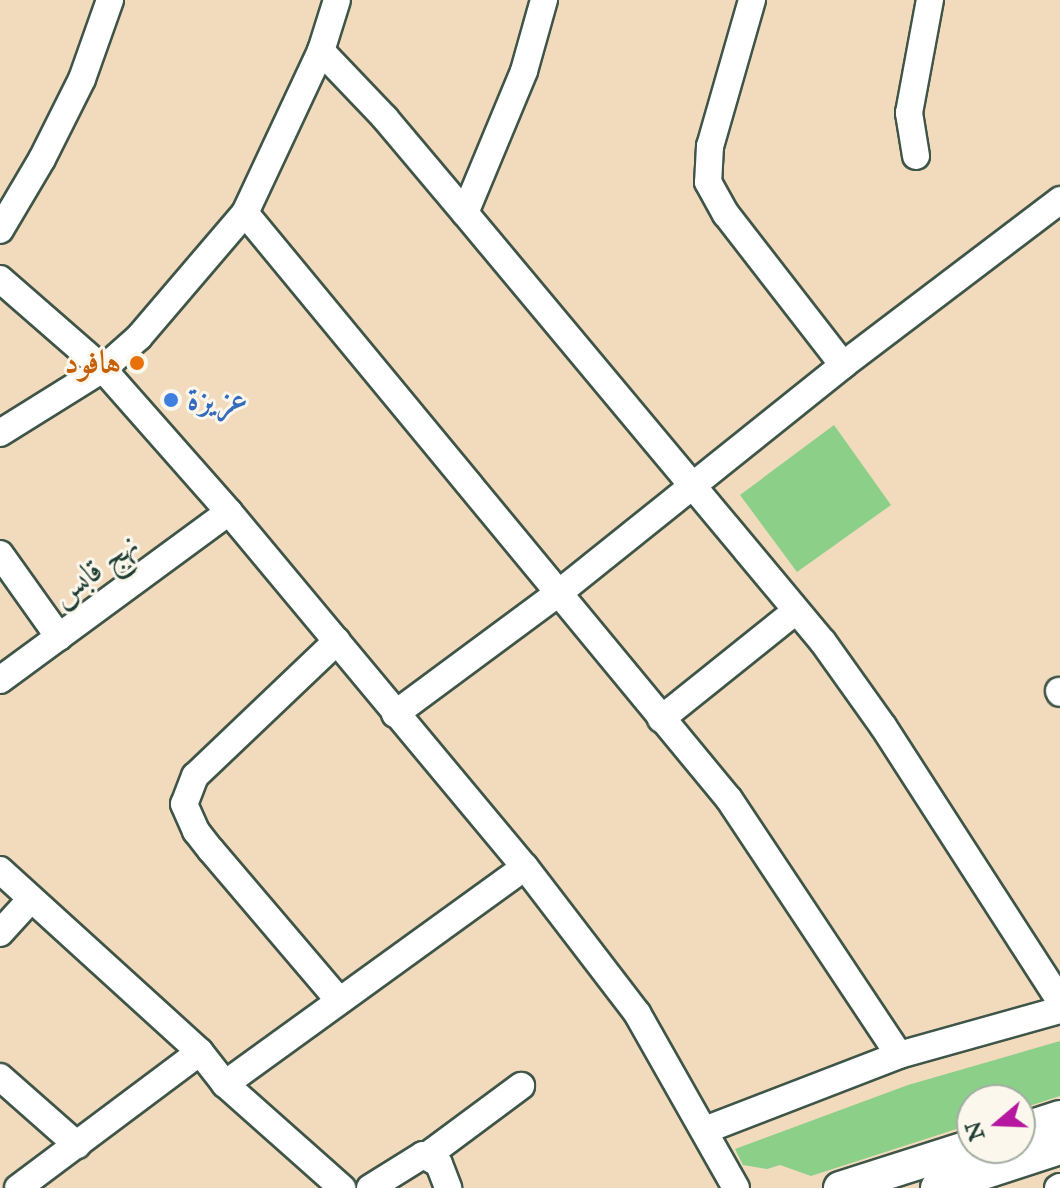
<!DOCTYPE html>
<meta charset="utf-8">
<style>
body{margin:0}
#map{position:relative;width:1060px;height:1188px;overflow:hidden;background:#f2dbbc;font-family:"IM FELL Great Primer",Amiri,serif}
div>[style]{position:absolute}
.green>*{inset:0;background:#8bcf89}
.roads{filter:drop-shadow(2px 0 #3f5548) drop-shadow(-2px 0 #3f5548) drop-shadow(0 2px #3f5548) drop-shadow(0 -2px #3f5548)}
.minor>*{height:26px;margin:-13px;padding:0 13px;transform-origin:13px;border-radius:13px;background:#fff}
.tertiary>*{height:32px;margin:-16px;padding:0 16px;transform-origin:16px;border-radius:16px;background:#fff}
.dots>*{width:22px;height:22px;translate:-50% -50%;box-sizing:border-box;border:4px solid #fbf7ec;border-radius:50%}
span{translate:-50% -50%;white-space:nowrap;text-align:center;line-height:1.15;-webkit-text-stroke:6px #fbf7ec;paint-order:stroke}
.food-label{font-size:32px;color:#c56008;font-weight:700}
.right{translate:-100% -50%;text-align:right}
.shop-label{font-size:32px;color:#366cbe;font-weight:700}
.left{translate:0 -50%;text-align:left}
.street-label{font-size:32px;color:#1f3d34}
.north{position:absolute;left:956px;top:1084px;width:80px;height:80px;box-sizing:border-box;background:#fbf7ec;border:2px solid #a3ada2;border-radius:50%;rotate:251deg;font-size:22px;font-weight:700;line-height:32px;text-align:center;color:#1f3d34}
.north::after{content:'';display:block;margin:auto;width:28px;height:36px;background:#b5179e;clip-path:polygon(50% 0,100% 100%,50% 72%,0 100%)}
</style>
<div id="map">
<div class="green">
<div style="clip-path:polygon(834px 425px,891px 505px,797px 572px,740px 495px)"></div>
<div style="clip-path:polygon(1060px 1041px,1060px 1096px,1020px 1109px,1020px 1100px,972px 1100px,972px 1124px,811px 1176px,780px 1165px,767px 1169px,743px 1165px,735px 1149px,908px 1085px)"></div>
</div>
<div class="roads">
<div class="minor">
<div style="left:752px;top:0;width:152px;rotate:106deg"></div>
<div style="left:710px;top:146px;width:36px;rotate:93deg"></div>
<div style="left:708px;top:182px;width:37px;rotate:61deg"></div>
<div style="left:726px;top:214px;width:191px;rotate:52.2deg"></div>
<div style="left:321px;top:51px;width:93px;rotate:46.3deg"></div>
<div style="left:385px;top:118px;width:124px;rotate:49.9deg"></div>
<div style="left:465px;top:213px;width:559px;rotate:50.16deg"></div>
<div style="left:823px;top:642px;width:103px;rotate:54.5deg"></div>
<div style="left:883px;top:726px;width:327px;rotate:57.2deg"></div>
<div style="left:916px;top:156px;width:44px;rotate:-99.2deg"></div>
<div style="left:909px;top:113px;width:115px;rotate:-79.5deg"></div>
<div style="left:245px;top:213px;width:760px;rotate:50.45deg"></div>
<div style="left:729px;top:799px;width:307px;rotate:56.4deg"></div>
<div style="left:465px;top:213px;width:154px;rotate:-67.4deg"></div>
<div style="left:524px;top:71px;width:74px;rotate:-74.3deg"></div>
<div style="left:0;top:230px;width:82px;rotate:-59.4deg"></div>
<div style="left:42px;top:159px;width:89px;rotate:-63.4deg"></div>
<div style="left:82px;top:79px;width:84px;rotate:-70.5deg"></div>
<div style="left:0;top:279px;width:137px;rotate:41.1deg"></div>
<div style="left:103px;top:369px;width:191px;rotate:48.6deg"></div>
<div style="left:229px;top:512px;width:462px;rotate:50.2deg"></div>
<div style="left:525px;top:867px;width:184px;rotate:52.5deg"></div>
<div style="left:637px;top:1013px;width:201px;rotate:60.5deg"></div>
<div style="left:0;top:433px;width:121px;rotate:-31.9deg"></div>
<div style="left:103px;top:369px;width:48px;rotate:-41.6deg"></div>
<div style="left:139px;top:337px;width:163px;rotate:-49.5deg"></div>
<div style="left:245px;top:213px;width:179px;rotate:-64.9deg"></div>
<div style="left:321px;top:51px;width:53px;rotate:-72.6deg"></div>
<div style="left:0;top:554px;width:102px;rotate:54.6deg"></div>
<div style="left:337px;top:641px;width:196px;rotate:136.4deg"></div>
<div style="left:195px;top:776px;width:30px;rotate:111deg"></div>
<div style="left:184px;top:804px;width:30px;rotate:66deg"></div>
<div style="left:196px;top:831px;width:24px;rotate:52deg"></div>
<div style="left:211px;top:850px;width:196px;rotate:49.6deg"></div>
<div style="left:0;top:680px;width:284px;rotate:-36.3deg"></div>
<div style="left:1059px;top:691px;width:2px;rotate:63deg"></div>
<div style="left:395px;top:714px;width:205px;rotate:-36.5deg"></div>
<div style="left:560px;top:592px;width:363px;rotate:-38.7deg"></div>
<div style="left:843px;top:365px;width:273px;rotate:-37.2deg"></div>
<div style="left:661px;top:719px;width:173px;rotate:-38.7deg"></div>
<div style="left:0;top:870px;width:270px;rotate:42.3deg"></div>
<div style="left:200px;top:1052px;width:41px;rotate:52deg"></div>
<div style="left:225px;top:1084px;width:157px;rotate:41.6deg"></div>
<div style="left:0;top:933px;width:46px;rotate:-47.6deg"></div>
<div style="left:0;top:1077px;width:103px;rotate:41.4deg"></div>
<div style="left:225px;top:1084px;width:370px;rotate:-35.9deg"></div>
<div style="left:705px;top:1130px;width:208px;rotate:-21.1deg"></div>
<div style="left:899px;top:1055px;width:167px;rotate:-15.6deg"></div>
<div style="left:428px;top:1155px;width:116px;rotate:-36.6deg"></div>
<div style="left:18px;top:1188px;width:227px;rotate:-36.8deg"></div>
<div style="left:370px;top:1188px;width:62px;rotate:-31.9deg"></div>
<div style="left:423px;top:1155px;width:18px;rotate:29deg"></div>
<div style="left:439px;top:1164px;width:26px;rotate:69deg"></div>
<div style="left:1058px;top:1188px;width:2px;rotate:-27deg"></div>
</div>
<div class="tertiary">
<div style="left:1020px;top:1130px;width:42px;rotate:-18deg"></div>
<div style="left:840px;top:1188px;width:139px;rotate:-17.7deg"></div>
<div style="left:937px;top:1188px;width:129px;rotate:-18deg"></div>
</div>
</div>
<div class="dots">
<div style="left:137px;top:363px;background:#e8710a"></div>
<div style="left:171px;top:400px;background:#3f7fe0"></div>
</div>
<div class="food-label">
<span class="right" style="left:121px;top:363px">هافود</span>
</div>
<div class="shop-label">
<span class="left" style="left:187px;top:400px">عزيزة</span>
</div>
<div class="street-label">
<span style="left:95px;top:570px;rotate:-36deg">نهج قابس</span>
</div>
<div class="north">N</div>
</div>
